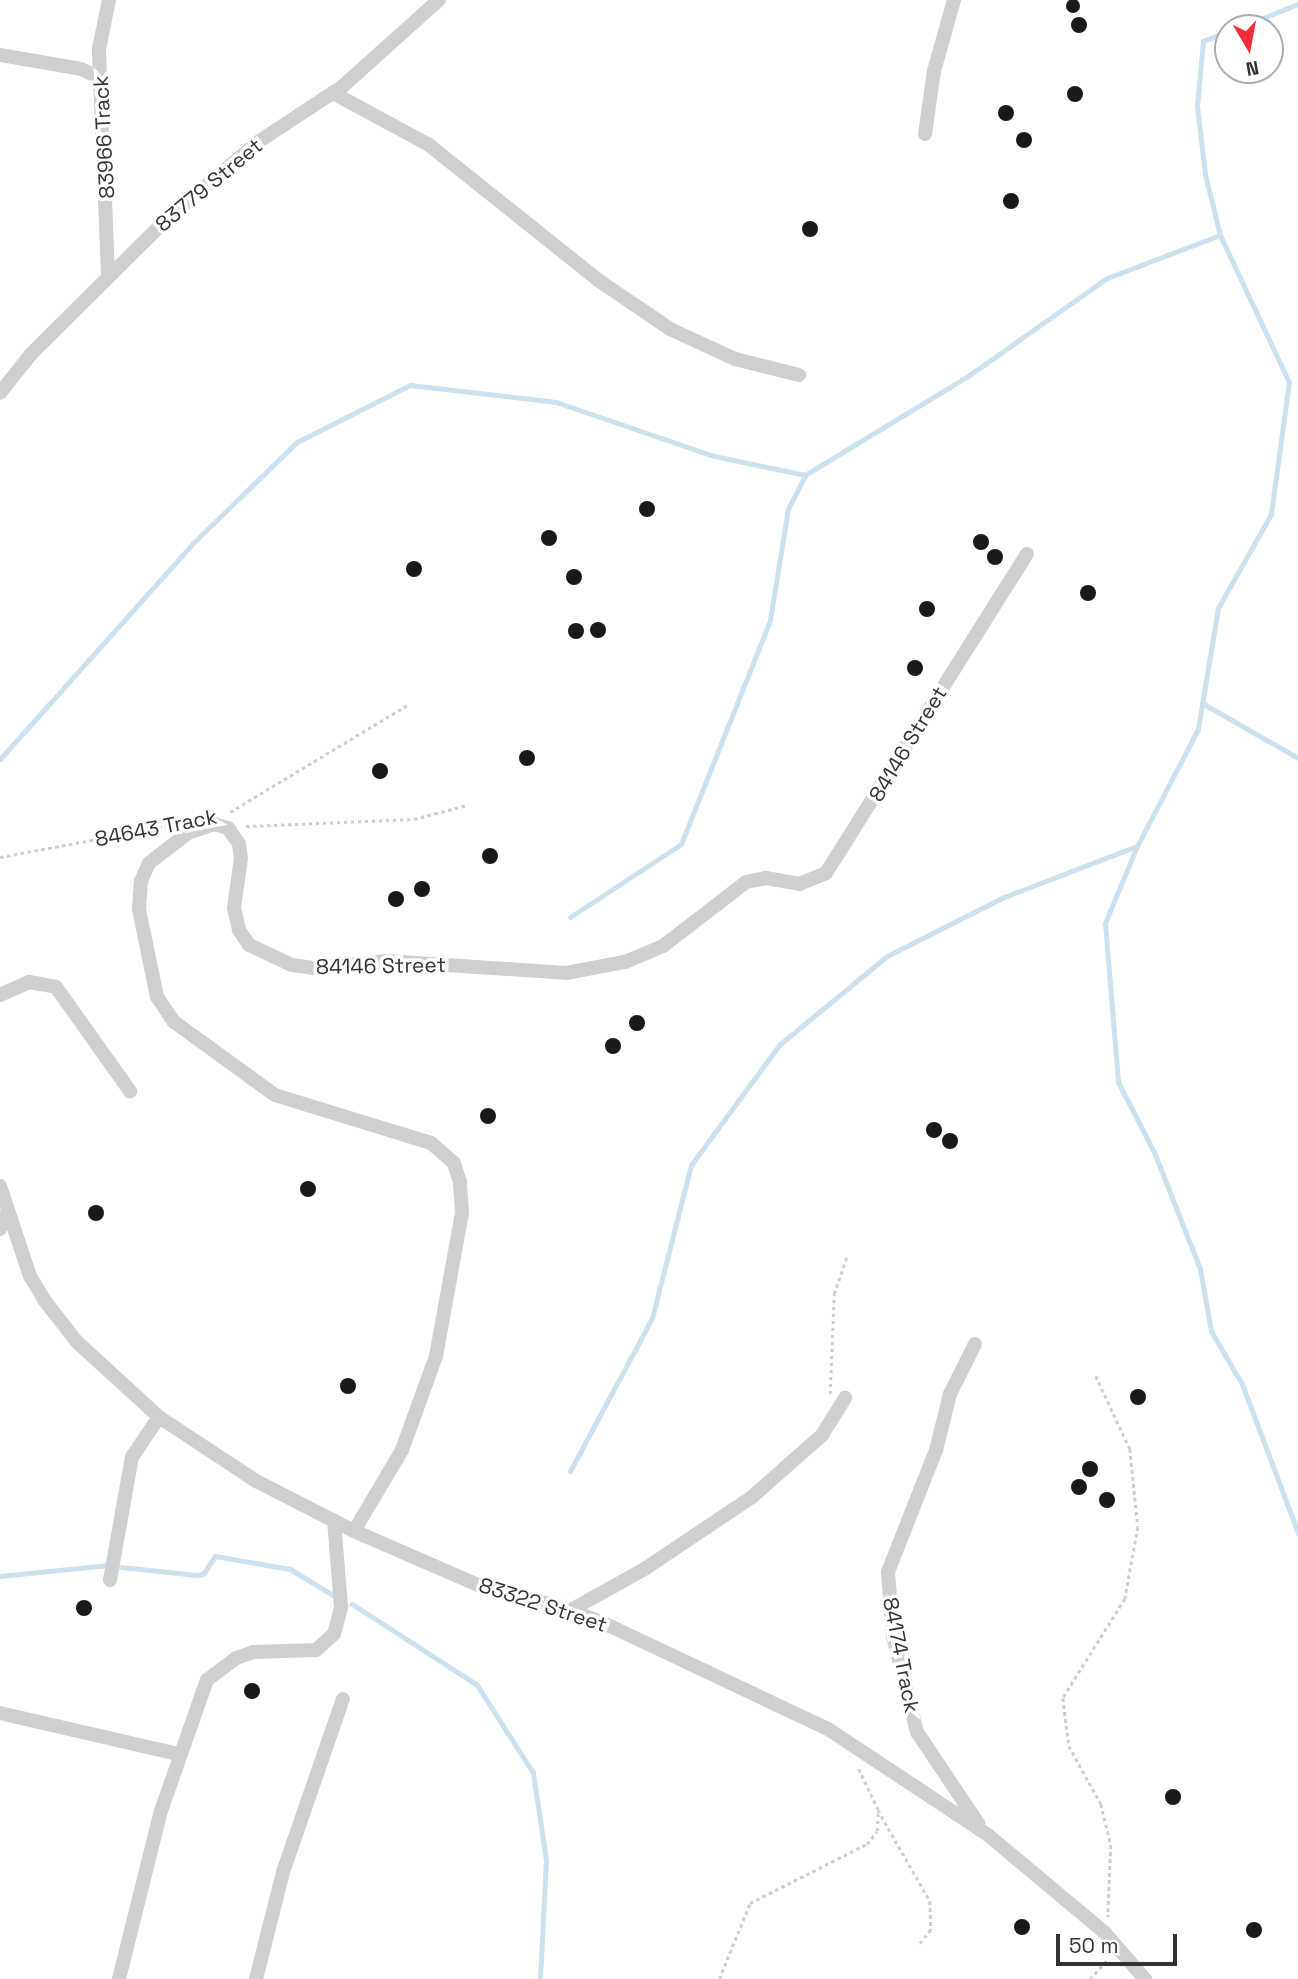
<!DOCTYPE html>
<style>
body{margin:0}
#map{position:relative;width:1298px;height:1979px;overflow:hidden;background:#fff;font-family:"Space Grotesk",sans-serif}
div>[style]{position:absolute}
.stream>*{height:5px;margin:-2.5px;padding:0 2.5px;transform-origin:2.5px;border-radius:2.5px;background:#cce1ef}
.building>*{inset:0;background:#191919}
.round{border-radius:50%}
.path>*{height:2.5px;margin-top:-1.25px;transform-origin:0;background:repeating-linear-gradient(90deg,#cfcfcf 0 3.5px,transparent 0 7px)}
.minor>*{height:14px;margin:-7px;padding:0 7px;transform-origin:7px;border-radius:7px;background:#cfcfcf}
span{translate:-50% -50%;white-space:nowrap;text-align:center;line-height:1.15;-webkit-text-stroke:7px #fff;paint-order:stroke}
.street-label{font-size:21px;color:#323232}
.north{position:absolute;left:1214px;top:14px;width:70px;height:70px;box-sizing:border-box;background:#fff;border:2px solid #adadad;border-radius:50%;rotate:170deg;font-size:19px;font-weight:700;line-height:28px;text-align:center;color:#323232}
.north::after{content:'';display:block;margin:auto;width:24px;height:32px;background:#f02d38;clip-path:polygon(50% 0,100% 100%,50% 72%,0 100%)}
.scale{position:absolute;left:1056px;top:1934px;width:121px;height:32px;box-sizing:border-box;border:4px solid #323232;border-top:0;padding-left:9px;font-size:21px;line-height:24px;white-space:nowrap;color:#323232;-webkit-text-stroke:5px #fff;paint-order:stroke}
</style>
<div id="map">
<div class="stream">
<div style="left:1237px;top:28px;width:66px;rotate:-21.5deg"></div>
<div style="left:1228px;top:31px;width:27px;rotate:158deg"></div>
<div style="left:1203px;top:41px;width:65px;rotate:95.3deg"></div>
<div style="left:1197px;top:106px;width:68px;rotate:83.3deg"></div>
<div style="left:1205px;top:174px;width:63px;rotate:76.2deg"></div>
<div style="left:1220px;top:235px;width:162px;rotate:64.9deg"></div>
<div style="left:1289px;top:382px;width:133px;rotate:97.8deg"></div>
<div style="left:1271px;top:514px;width:108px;rotate:119.4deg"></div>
<div style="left:1218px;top:608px;width:123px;rotate:99.4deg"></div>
<div style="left:1198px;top:729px;width:132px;rotate:117.5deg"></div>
<div style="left:1137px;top:846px;width:83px;rotate:112.6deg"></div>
<div style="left:1105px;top:923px;width:160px;rotate:85.3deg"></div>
<div style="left:1118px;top:1082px;width:79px;rotate:62.8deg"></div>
<div style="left:1154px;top:1152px;width:126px;rotate:68.5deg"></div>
<div style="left:1200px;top:1269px;width:63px;rotate:79.9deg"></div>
<div style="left:1211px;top:1331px;width:61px;rotate:59.7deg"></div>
<div style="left:1242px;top:1384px;width:159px;rotate:69.4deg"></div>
<div style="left:1202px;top:703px;width:111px;rotate:29.8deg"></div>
<div style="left:0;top:759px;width:290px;rotate:-48.2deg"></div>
<div style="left:193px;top:543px;width:145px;rotate:-44.2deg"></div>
<div style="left:297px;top:442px;width:127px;rotate:-26.8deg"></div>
<div style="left:410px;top:385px;width:147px;rotate:6.6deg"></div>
<div style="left:556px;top:402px;width:167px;rotate:18.9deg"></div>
<div style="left:714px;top:456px;width:93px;rotate:11.8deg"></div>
<div style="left:805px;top:475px;width:191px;rotate:-31.3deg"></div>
<div style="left:968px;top:376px;width:170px;rotate:-35.2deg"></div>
<div style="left:1107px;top:278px;width:121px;rotate:-20.8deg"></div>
<div style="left:570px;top:917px;width:133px;rotate:-33.3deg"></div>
<div style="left:681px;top:844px;width:241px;rotate:-68.3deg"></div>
<div style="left:770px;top:620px;width:112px;rotate:-80.8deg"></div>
<div style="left:788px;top:509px;width:38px;rotate:-63deg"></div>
<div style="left:570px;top:1471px;width:174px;rotate:-61.8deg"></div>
<div style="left:652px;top:1318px;width:158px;rotate:-75.7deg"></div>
<div style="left:691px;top:1165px;width:149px;rotate:-53.7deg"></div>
<div style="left:779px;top:1045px;width:140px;rotate:-39.5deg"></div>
<div style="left:887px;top:956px;width:131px;rotate:-26.8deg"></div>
<div style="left:1004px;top:897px;width:142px;rotate:-21deg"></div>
<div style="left:121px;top:1567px;width:76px;rotate:6deg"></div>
<div style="left:197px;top:1575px;width:6px;rotate:-9deg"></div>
<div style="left:203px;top:1574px;width:22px;rotate:-56deg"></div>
<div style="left:215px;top:1556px;width:76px;rotate:9.8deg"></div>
<div style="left:290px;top:1569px;width:54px;rotate:31.3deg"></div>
<div style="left:0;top:1576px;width:109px;rotate:-5.8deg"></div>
<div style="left:352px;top:1604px;width:149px;rotate:32.9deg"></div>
<div style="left:477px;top:1685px;width:104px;rotate:57.5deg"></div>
<div style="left:533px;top:1773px;width:88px;rotate:81.5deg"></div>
<div style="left:546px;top:1860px;width:119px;rotate:92.9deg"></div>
</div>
<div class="building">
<div class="round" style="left:1066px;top:-1px;width:14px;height:14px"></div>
<div class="round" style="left:1071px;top:17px;width:16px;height:16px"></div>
<div class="round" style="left:1067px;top:86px;width:16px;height:16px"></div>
<div class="round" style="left:998px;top:105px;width:16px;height:16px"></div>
<div class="round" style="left:1016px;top:132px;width:16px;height:16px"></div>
<div class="round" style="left:1003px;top:193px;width:16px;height:16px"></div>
<div class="round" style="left:802px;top:221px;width:16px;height:16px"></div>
<div class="round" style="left:639px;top:501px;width:16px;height:16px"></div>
<div class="round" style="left:541px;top:530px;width:16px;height:16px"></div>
<div class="round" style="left:973px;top:534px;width:16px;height:16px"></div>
<div class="round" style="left:987px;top:549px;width:16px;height:16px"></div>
<div class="round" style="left:406px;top:561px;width:16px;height:16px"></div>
<div class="round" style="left:566px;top:569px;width:16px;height:16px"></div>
<div class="round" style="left:1080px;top:585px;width:16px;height:16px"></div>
<div class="round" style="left:919px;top:601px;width:16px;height:16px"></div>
<div class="round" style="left:590px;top:622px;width:16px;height:16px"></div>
<div class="round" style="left:568px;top:623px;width:16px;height:16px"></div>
<div class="round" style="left:907px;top:660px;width:16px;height:16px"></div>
<div class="round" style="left:519px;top:750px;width:16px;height:16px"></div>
<div class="round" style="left:372px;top:763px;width:16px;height:16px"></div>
<div class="round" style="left:482px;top:848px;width:16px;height:16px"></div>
<div class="round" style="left:414px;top:881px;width:16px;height:16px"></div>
<div class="round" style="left:388px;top:891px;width:16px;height:16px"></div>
<div class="round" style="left:629px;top:1015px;width:16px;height:16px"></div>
<div class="round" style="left:605px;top:1038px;width:16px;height:16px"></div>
<div class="round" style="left:480px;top:1108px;width:16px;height:16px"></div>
<div class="round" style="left:926px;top:1122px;width:16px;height:16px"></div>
<div class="round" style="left:942px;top:1133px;width:16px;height:16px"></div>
<div class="round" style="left:300px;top:1181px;width:16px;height:16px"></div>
<div class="round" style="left:88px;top:1205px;width:16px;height:16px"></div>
<div class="round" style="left:340px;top:1378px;width:16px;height:16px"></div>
<div class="round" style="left:1130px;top:1389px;width:16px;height:16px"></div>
<div class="round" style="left:1082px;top:1461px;width:16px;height:16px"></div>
<div class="round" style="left:1071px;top:1479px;width:16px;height:16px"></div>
<div class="round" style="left:1099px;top:1492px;width:16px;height:16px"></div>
<div class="round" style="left:76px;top:1600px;width:16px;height:16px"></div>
<div class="round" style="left:244px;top:1683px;width:16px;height:16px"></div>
<div class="round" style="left:1165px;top:1789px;width:16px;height:16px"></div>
<div class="round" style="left:1014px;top:1919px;width:16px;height:16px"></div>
<div class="round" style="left:1246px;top:1922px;width:16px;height:16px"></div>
</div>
<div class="path">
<div style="left:230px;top:812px;width:209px;rotate:-31.1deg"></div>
<div style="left:246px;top:826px;width:168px;rotate:-2.4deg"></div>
<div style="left:414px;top:819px;width:55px;rotate:-14.8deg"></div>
<div style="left:0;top:857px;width:175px;rotate:-10.5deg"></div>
<div style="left:1096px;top:1376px;width:81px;rotate:65deg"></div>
<div style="left:1130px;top:1449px;width:78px;rotate:84.1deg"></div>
<div style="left:1138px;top:1527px;width:73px;rotate:100.2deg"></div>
<div style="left:1125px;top:1599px;width:117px;rotate:122.1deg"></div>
<div style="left:1063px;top:1698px;width:48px;rotate:82.9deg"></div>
<div style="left:1069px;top:1746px;width:66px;rotate:61.1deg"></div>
<div style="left:1101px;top:1804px;width:42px;rotate:76.3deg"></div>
<div style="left:1111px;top:1845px;width:72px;rotate:92.4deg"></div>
<div style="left:830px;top:1394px;width:100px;rotate:-87.7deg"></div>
<div style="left:834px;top:1294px;width:40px;rotate:-71.1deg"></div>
<div style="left:878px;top:1810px;width:105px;rotate:60.3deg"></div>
<div style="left:930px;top:1901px;width:29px;rotate:88deg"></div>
<div style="left:931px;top:1930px;width:21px;rotate:129deg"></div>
<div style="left:719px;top:1979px;width:82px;rotate:-67.8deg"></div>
<div style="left:750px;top:1903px;width:131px;rotate:-26.8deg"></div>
<div style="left:867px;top:1844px;width:16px;rotate:-52deg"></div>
<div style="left:877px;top:1831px;width:21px;rotate:-87deg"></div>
<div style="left:878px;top:1810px;width:47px;rotate:-115.5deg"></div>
<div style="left:1090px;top:1979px;width:28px;rotate:-48deg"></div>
</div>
<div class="minor">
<div style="left:0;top:55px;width:82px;rotate:9.8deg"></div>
<div style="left:81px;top:69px;width:23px;rotate:25deg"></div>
<div style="left:333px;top:93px;width:109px;rotate:28.4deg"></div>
<div style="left:429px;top:145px;width:216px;rotate:38.6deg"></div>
<div style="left:598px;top:280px;width:87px;rotate:34.2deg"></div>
<div style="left:670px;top:329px;width:72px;rotate:24.8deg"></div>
<div style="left:735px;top:359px;width:66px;rotate:14deg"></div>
<div style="left:925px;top:134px;width:64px;rotate:-81.9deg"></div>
<div style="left:934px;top:71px;width:74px;rotate:-74.3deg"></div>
<div style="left:108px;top:275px;width:226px;rotate:-92.3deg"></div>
<div style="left:99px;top:49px;width:50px;rotate:-78.5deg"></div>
<div style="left:0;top:393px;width:50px;rotate:-51.5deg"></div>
<div style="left:31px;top:354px;width:192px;rotate:-44.8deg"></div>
<div style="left:167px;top:219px;width:119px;rotate:-40.2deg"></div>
<div style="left:258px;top:142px;width:102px;rotate:-33.4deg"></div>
<div style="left:343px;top:86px;width:129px;rotate:-41.9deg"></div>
<div style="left:0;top:995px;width:32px;rotate:-24deg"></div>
<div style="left:29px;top:982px;width:27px;rotate:10deg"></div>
<div style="left:56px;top:987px;width:128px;rotate:54.6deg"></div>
<div style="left:0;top:1186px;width:95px;rotate:71.6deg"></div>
<div style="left:30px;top:1276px;width:29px;rotate:59deg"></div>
<div style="left:45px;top:1301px;width:52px;rotate:52deg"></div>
<div style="left:77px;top:1342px;width:111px;rotate:42.4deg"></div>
<div style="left:159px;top:1417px;width:116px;rotate:33.4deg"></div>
<div style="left:256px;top:1481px;width:110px;rotate:27deg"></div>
<div style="left:354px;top:1531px;width:135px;rotate:23.5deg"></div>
<div style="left:478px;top:1585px;width:96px;rotate:15deg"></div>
<div style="left:571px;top:1610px;width:44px;rotate:22.5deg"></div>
<div style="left:612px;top:1627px;width:239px;rotate:25.3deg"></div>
<div style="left:828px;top:1729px;width:192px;rotate:33.5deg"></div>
<div style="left:988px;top:1835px;width:153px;rotate:39.9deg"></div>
<div style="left:1105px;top:1933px;width:61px;rotate:49deg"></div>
<div style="left:0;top:1229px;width:20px;rotate:-66deg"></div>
<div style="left:975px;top:1344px;width:56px;rotate:116.6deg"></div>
<div style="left:950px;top:1394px;width:58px;rotate:104deg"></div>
<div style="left:936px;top:1450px;width:131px;rotate:111.5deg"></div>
<div style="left:888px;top:1572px;width:64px;rotate:85.5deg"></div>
<div style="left:893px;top:1636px;width:99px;rotate:76deg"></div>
<div style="left:917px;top:1732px;width:110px;rotate:56.2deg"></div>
<div style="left:354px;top:1531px;width:94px;rotate:-59.3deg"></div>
<div style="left:402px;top:1450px;width:100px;rotate:-70.1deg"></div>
<div style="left:436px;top:1356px;width:145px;rotate:-79.7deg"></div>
<div style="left:462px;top:1213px;width:31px;rotate:-94deg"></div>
<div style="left:460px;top:1182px;width:20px;rotate:-108deg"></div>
<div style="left:454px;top:1163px;width:30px;rotate:-139deg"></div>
<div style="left:431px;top:1143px;width:163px;rotate:-162.9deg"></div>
<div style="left:275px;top:1095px;width:125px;rotate:-144.1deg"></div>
<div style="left:174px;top:1022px;width:30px;rotate:-124deg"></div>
<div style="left:157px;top:997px;width:90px;rotate:-101.6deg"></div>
<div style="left:139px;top:909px;width:28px;rotate:-86deg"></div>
<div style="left:141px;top:881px;width:20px;rotate:-66deg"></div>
<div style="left:149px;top:863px;width:49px;rotate:-37.6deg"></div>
<div style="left:188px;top:833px;width:28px;rotate:-19deg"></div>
<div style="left:214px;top:824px;width:15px;rotate:16deg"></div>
<div style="left:228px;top:828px;width:19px;rotate:55deg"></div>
<div style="left:239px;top:844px;width:14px;rotate:82deg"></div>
<div style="left:241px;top:858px;width:50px;rotate:98deg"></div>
<div style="left:234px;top:908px;width:23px;rotate:77deg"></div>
<div style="left:239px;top:930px;width:18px;rotate:56deg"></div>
<div style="left:249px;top:945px;width:47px;rotate:24.9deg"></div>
<div style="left:292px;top:965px;width:21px;rotate:8deg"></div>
<div style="left:313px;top:968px;width:74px;rotate:-5.4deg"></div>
<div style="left:387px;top:961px;width:179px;rotate:3.8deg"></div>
<div style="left:566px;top:973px;width:60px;rotate:-10.6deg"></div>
<div style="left:625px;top:962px;width:41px;rotate:-22.8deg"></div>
<div style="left:663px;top:946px;width:105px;rotate:-37.6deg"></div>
<div style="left:746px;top:882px;width:20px;rotate:-11deg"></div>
<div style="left:766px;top:878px;width:34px;rotate:10deg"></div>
<div style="left:799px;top:884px;width:29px;rotate:-22deg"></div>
<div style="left:826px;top:873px;width:377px;rotate:-57.8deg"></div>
<div style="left:110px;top:1580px;width:125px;rotate:-79.9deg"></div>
<div style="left:132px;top:1457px;width:48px;rotate:-56deg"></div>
<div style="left:571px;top:1610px;width:86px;rotate:-29.2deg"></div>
<div style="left:646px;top:1568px;width:128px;rotate:-33.8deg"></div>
<div style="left:752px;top:1497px;width:94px;rotate:-41.5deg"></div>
<div style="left:822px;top:1435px;width:44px;rotate:-58.1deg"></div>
<div style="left:0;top:1713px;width:183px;rotate:13deg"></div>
<div style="left:119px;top:1979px;width:173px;rotate:-76deg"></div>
<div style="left:161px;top:1811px;width:139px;rotate:-70.7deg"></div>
<div style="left:207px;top:1680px;width:36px;rotate:-37deg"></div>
<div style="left:236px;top:1658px;width:18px;rotate:-19deg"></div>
<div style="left:253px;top:1652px;width:63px;rotate:-1.8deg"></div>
<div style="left:316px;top:1650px;width:24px;rotate:-42deg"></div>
<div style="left:334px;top:1634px;width:28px;rotate:-75deg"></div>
<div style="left:341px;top:1607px;width:87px;rotate:-94.6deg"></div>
<div style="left:256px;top:1979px;width:110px;rotate:-75.8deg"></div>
<div style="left:283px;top:1872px;width:183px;rotate:-70.9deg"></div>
</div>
<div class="street-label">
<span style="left:104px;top:137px;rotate:-93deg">83966 Track</span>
<span style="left:209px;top:185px;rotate:-40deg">83779 Street</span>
<span style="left:908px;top:744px;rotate:-59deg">84146 Street</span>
<span style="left:156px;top:828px;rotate:-11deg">84643 Track</span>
<span style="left:381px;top:966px;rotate:-1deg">84146 Street</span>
<span style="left:543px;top:1605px;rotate:18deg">83322 Street</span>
<span style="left:901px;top:1655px;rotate:79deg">84174 Track</span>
</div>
<div class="north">N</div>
<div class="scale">50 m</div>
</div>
